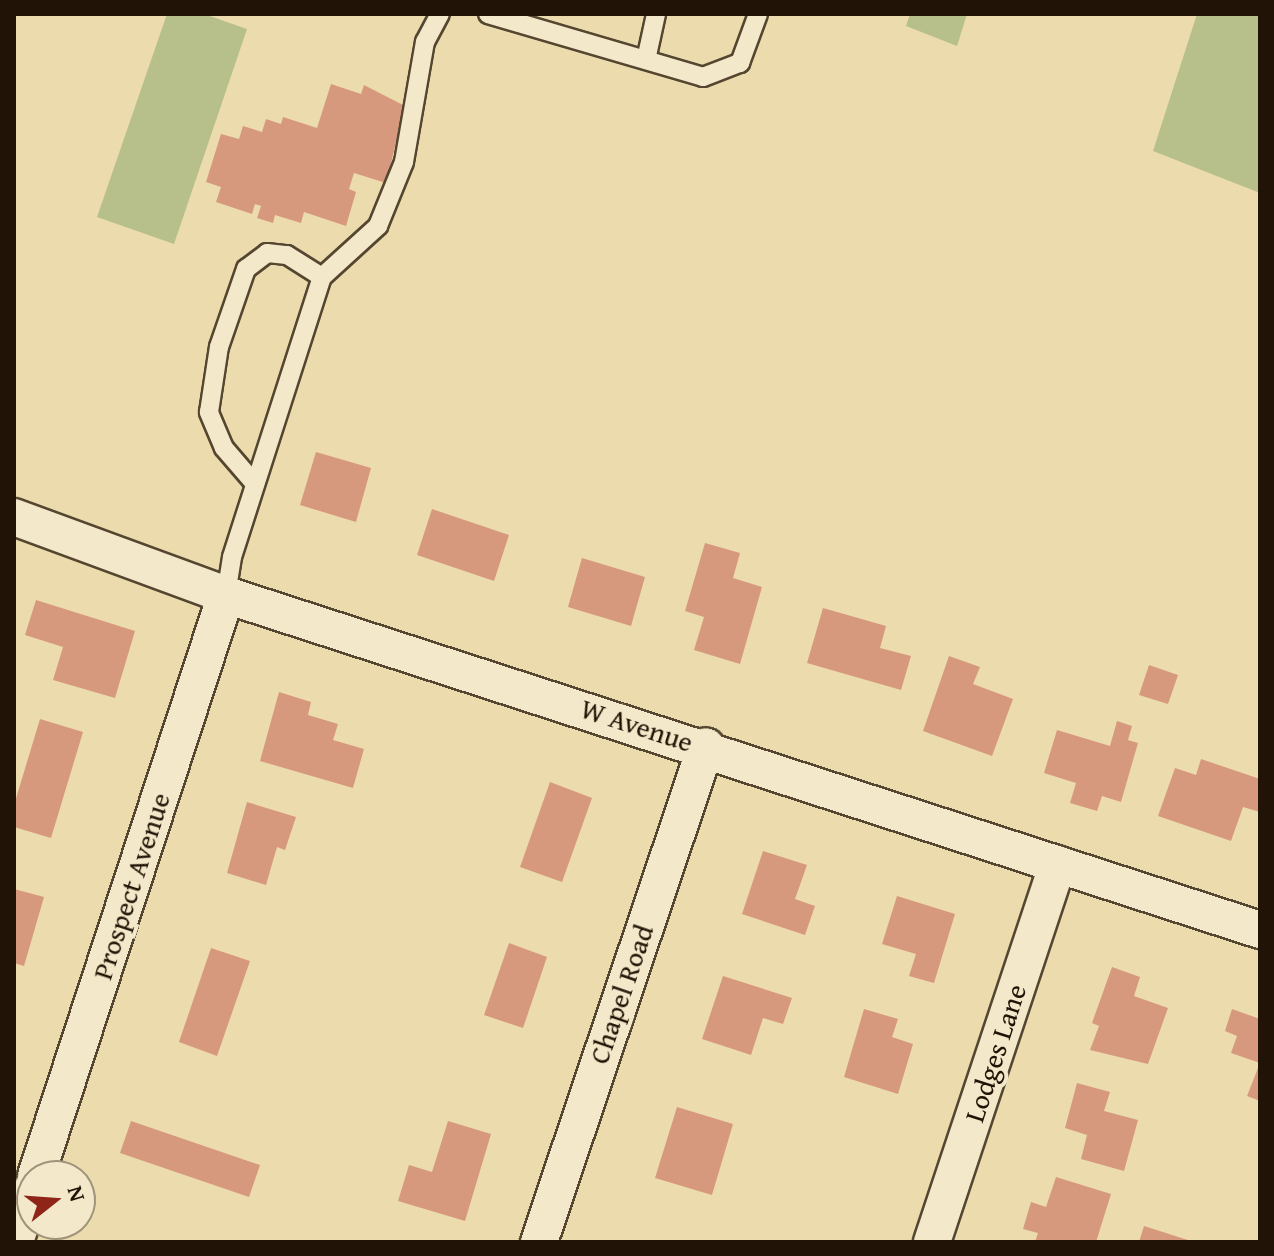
<!DOCTYPE html>
<style>
body{margin:0}
#map{position:relative;width:1274px;height:1256px;overflow:hidden;background:#ecdbac;font-family:"Gentium Book Plus",serif}
div>[style]{position:absolute}
.green>*{inset:0;background:#b7c08a}
.building>*{inset:0;background:#d7997e}
.roads{filter:drop-shadow(2px 0 #544630) drop-shadow(-2px 0 #544630) drop-shadow(0 2px #544630) drop-shadow(0 -2px #544630)}
.lane>*{height:18px;margin:-9px;padding:0 9px;transform-origin:9px;border-radius:9px;background:#f3e8c9}
.street>*{height:36px;margin:-18px;padding:0 18px;transform-origin:18px;border-radius:18px;background:#f3e8c9}
span{translate:-50% -50%;white-space:nowrap;text-align:center;line-height:1.15;-webkit-text-stroke:8px #f3e8c9;paint-order:stroke}
.street-label{font-size:28px;color:#211406}
.frame{position:absolute;inset:0;border:16px solid #211406;pointer-events:none}
.north{position:absolute;left:16px;top:1160px;width:80px;height:80px;box-sizing:border-box;background:#f3e8c9;border:2px solid #9f937b;border-radius:50%;rotate:73deg;font-size:22px;font-weight:700;line-height:32px;text-align:center;color:#211406}
.north::after{content:'';display:block;margin:auto;width:28px;height:36px;background:#8f2418;clip-path:polygon(50% 0,100% 100%,50% 72%,0 100%)}
</style>
<div id="map">
<div class="green">
<div style="clip-path:polygon(167px 14px,204px 14px,247px 29px,174px 244px,97px 217px)"></div>
<div style="clip-path:polygon(910px 14px,967px 14px,957px 46px,906px 26px)"></div>
<div style="clip-path:polygon(1197px 14px,1260px 14px,1260px 193px,1153px 151px)"></div>
</div>
<div class="building">
<div style="clip-path:polygon(331px 84px,361px 94px,364px 85px,405px 106px,386px 183px,354px 173px,349px 189px,356px 192px,346px 226px,304px 212px,301px 223px,275px 215px,273px 223px,257px 218px,261px 206px,255px 204px,252px 214px,216px 202px,221px 187px,206px 182px,221px 134px,239px 139px,243px 126px,262px 132px,266px 119px,281px 124px,283px 117px,317px 128px)"></div>
<div style="clip-path:polygon(316px 452px,371px 468px,356px 522px,300px 505px)"></div>
<div style="clip-path:polygon(432px 509px,509px 535px,494px 581px,417px 555px)"></div>
<div style="clip-path:polygon(705px 543px,740px 553px,733px 578px,762px 587px,740px 664px,694px 650px,704px 617px,685px 611px)"></div>
<div style="clip-path:polygon(582px 558px,645px 577px,631px 626px,568px 607px)"></div>
<div style="clip-path:polygon(36px 600px,135px 631px,115px 698px,53px 680px,63px 647px,25px 635px)"></div>
<div style="clip-path:polygon(823px 608px,886px 626px,880px 648px,911px 656px,901px 690px,807px 663px)"></div>
<div style="clip-path:polygon(949px 656px,980px 667px,973px 684px,1013px 699px,992px 756px,923px 731px)"></div>
<div style="clip-path:polygon(1149px 665px,1178px 675px,1168px 704px,1139px 695px)"></div>
<div style="clip-path:polygon(279px 692px,311px 702px,308px 715px,338px 724px,333px 740px,364px 749px,353px 788px,260px 761px)"></div>
<div style="clip-path:polygon(40px 719px,83px 732px,51px 838px,14px 827px,14px 805px)"></div>
<div style="clip-path:polygon(1117px 721px,1132px 726px,1128px 740px,1138px 743px,1121px 802px,1102px 796px,1097px 811px,1070px 803px,1076px 783px,1044px 773px,1057px 730px,1110px 746px)"></div>
<div style="clip-path:polygon(1201px 759px,1260px 779px,1260px 812px,1243px 807px,1231px 841px,1158px 816px,1175px 768px,1196px 775px)"></div>
<div style="clip-path:polygon(550px 782px,592px 798px,562px 882px,520px 867px)"></div>
<div style="clip-path:polygon(247px 802px,296px 817px,285px 850px,277px 847px,266px 885px,227px 873px)"></div>
<div style="clip-path:polygon(763px 851px,807px 865px,795px 899px,815px 906px,805px 935px,742px 914px)"></div>
<div style="clip-path:polygon(14px 889px,44px 897px,24px 966px,14px 963px)"></div>
<div style="clip-path:polygon(897px 896px,955px 914px,934px 983px,909px 976px,916px 954px,882px 944px)"></div>
<div style="clip-path:polygon(509px 943px,547px 957px,523px 1028px,484px 1015px)"></div>
<div style="clip-path:polygon(211px 948px,250px 961px,217px 1056px,179px 1042px)"></div>
<div style="clip-path:polygon(1112px 967px,1140px 977px,1134px 996px,1168px 1008px,1148px 1064px,1090px 1050px,1099px 1026px,1092px 1023px)"></div>
<div style="clip-path:polygon(723px 976px,792px 998px,783px 1024px,763px 1018px,751px 1055px,702px 1039px)"></div>
<div style="clip-path:polygon(864px 1009px,898px 1019px,892px 1037px,913px 1044px,898px 1094px,844px 1077px)"></div>
<div style="clip-path:polygon(1232px 1009px,1260px 1019px,1260px 1063px,1231px 1053px,1237px 1036px,1225px 1031px)"></div>
<div style="clip-path:polygon(1260px 1063px,1260px 1101px,1247px 1096px)"></div>
<div style="clip-path:polygon(1077px 1083px,1110px 1092px,1104px 1111px,1138px 1120px,1124px 1171px,1081px 1159px,1087px 1135px,1065px 1128px)"></div>
<div style="clip-path:polygon(677px 1107px,733px 1124px,712px 1195px,655px 1178px)"></div>
<div style="clip-path:polygon(131px 1121px,260px 1165px,249px 1197px,120px 1153px)"></div>
<div style="clip-path:polygon(448px 1121px,491px 1134px,465px 1221px,398px 1201px,409px 1165px,432px 1172px)"></div>
<div style="clip-path:polygon(1056px 1177px,1111px 1194px,1096px 1242px,1035px 1242px,1038px 1233px,1023px 1229px,1031px 1202px,1046px 1207px)"></div>
<div style="clip-path:polygon(1144px 1226px,1191px 1241px,1191px 1242px,1139px 1242px)"></div>
</div>
<div class="roads">
<div class="lane">
<div style="left:488px;top:14px;width:224px;rotate:16.3deg"></div>
<div style="left:703px;top:77px;width:40px;rotate:-21deg"></div>
<div style="left:740px;top:63px;width:52px;rotate:-69.8deg"></div>
<div style="left:646px;top:60px;width:47px;rotate:-77.7deg"></div>
<div style="left:255px;top:484px;width:48px;rotate:-130.7deg"></div>
<div style="left:224px;top:448px;width:39px;rotate:-113deg"></div>
<div style="left:209px;top:412px;width:66px;rotate:-81.3deg"></div>
<div style="left:219px;top:347px;width:83px;rotate:-70.9deg"></div>
<div style="left:246px;top:269px;width:26px;rotate:-37deg"></div>
<div style="left:267px;top:253px;width:20px;rotate:6deg"></div>
<div style="left:287px;top:255px;width:41px;rotate:32.2deg"></div>
<div style="left:226px;top:595px;width:38px;rotate:-81deg"></div>
<div style="left:232px;top:557px;width:294px;rotate:-72.2deg"></div>
<div style="left:322px;top:277px;width:76px;rotate:-42.3deg"></div>
<div style="left:378px;top:226px;width:69px;rotate:-67.9deg"></div>
<div style="left:404px;top:162px;width:122px;rotate:-80.1deg"></div>
<div style="left:425px;top:42px;width:32px;rotate:-62deg"></div>
</div>
<div class="street">
<div style="left:14px;top:517px;width:226px;rotate:20.2deg"></div>
<div style="left:226px;top:595px;width:1087px;rotate:17.95deg"></div>
<div style="left:36px;top:1176px;width:611px;rotate:-71.89deg"></div>
<div style="left:15px;top:1242px;width:56px;rotate:-72.2deg"></div>
<div style="left:539px;top:1242px;width:523px;rotate:-71.39deg"></div>
<div style="left:932px;top:1242px;width:398px;rotate:-71.6deg"></div>
</div>
</div>
<div class="street-label">
<span style="left:637px;top:725px;rotate:18deg">W Avenue</span>
<span style="left:131px;top:886px;rotate:-72deg">Prospect Avenue</span>
<span style="left:621px;top:994px;rotate:-71deg">Chapel Road</span>
<span style="left:995px;top:1053px;rotate:-72deg">Lodges Lane</span>
</div>
<div class="frame"></div>
<div class="north">N</div>
</div>
